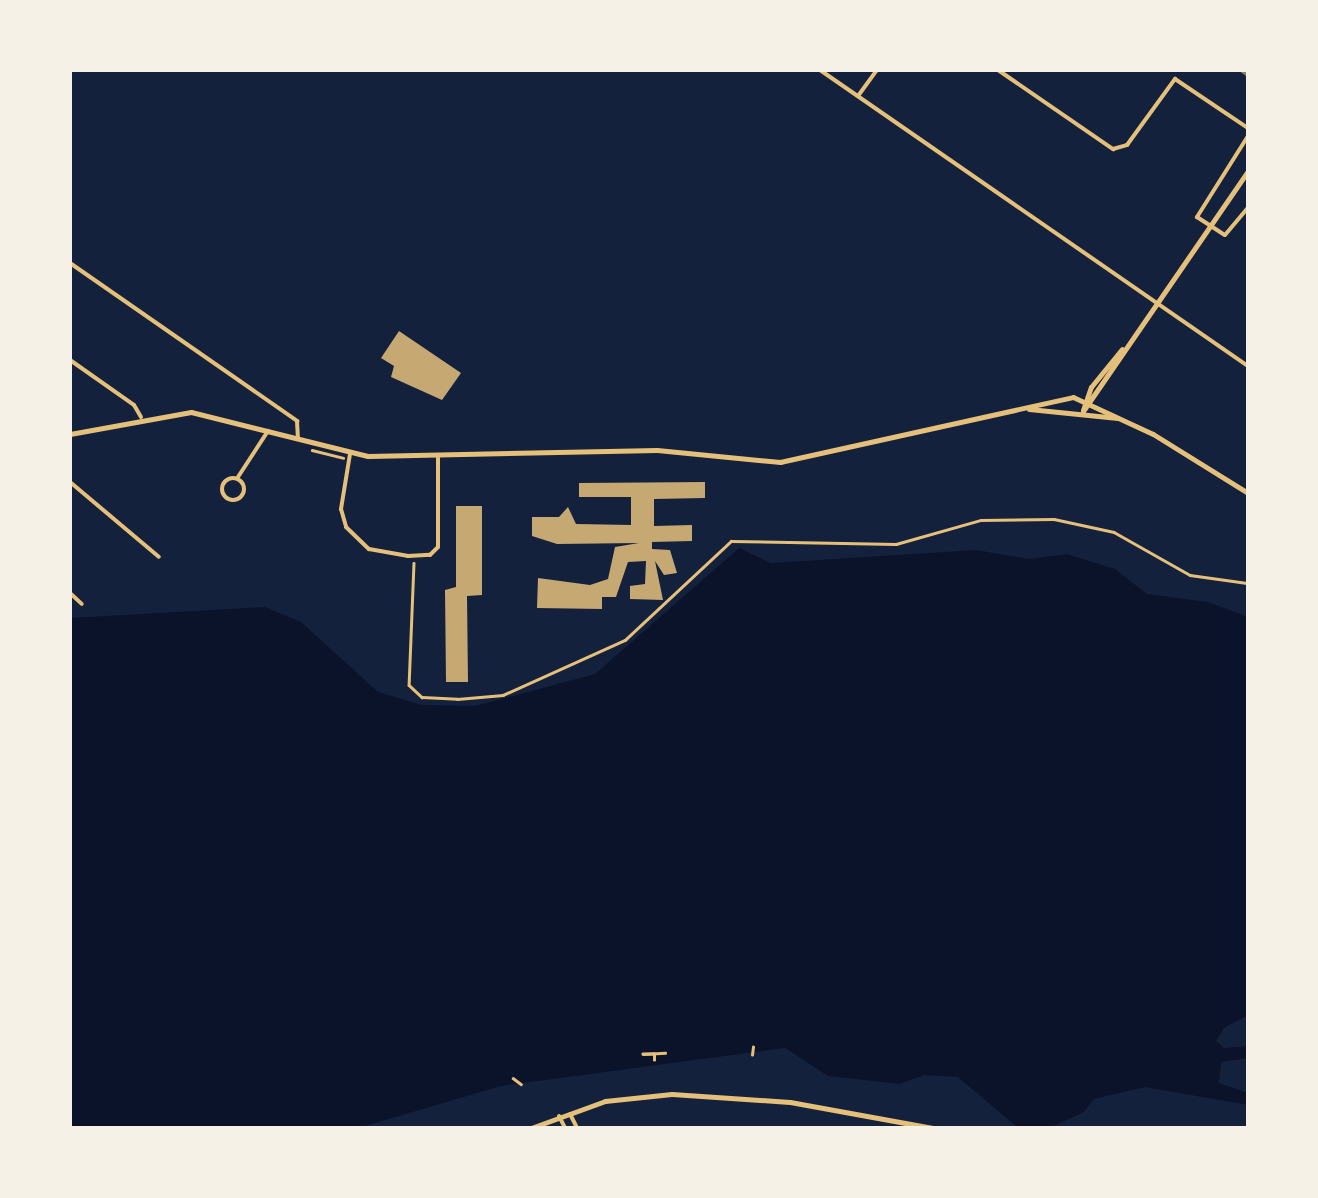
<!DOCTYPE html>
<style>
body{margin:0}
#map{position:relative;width:1318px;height:1198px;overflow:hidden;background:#14213d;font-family:Rubik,sans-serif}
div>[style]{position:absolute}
.water>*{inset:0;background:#0b132b}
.building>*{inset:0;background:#c6a872}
.path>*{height:2.5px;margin:-1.25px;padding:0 1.25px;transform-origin:1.25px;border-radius:1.25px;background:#e5c07b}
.minor>*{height:4px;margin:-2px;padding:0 2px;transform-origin:2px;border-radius:2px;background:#e5c07b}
.minor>.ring{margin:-2px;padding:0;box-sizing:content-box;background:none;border:4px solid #e5c07b;border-radius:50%}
.tertiary>*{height:5px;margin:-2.5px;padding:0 2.5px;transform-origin:2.5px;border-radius:2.5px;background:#e5c07b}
.secondary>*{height:5px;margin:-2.5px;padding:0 2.5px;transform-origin:2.5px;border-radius:2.5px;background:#e5c07b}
.rail>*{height:2.5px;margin:-1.25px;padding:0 1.25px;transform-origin:1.25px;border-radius:1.25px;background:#918062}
span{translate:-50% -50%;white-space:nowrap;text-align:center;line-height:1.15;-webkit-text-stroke:9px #f6f1e7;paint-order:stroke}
.frame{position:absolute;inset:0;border:72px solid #f6f1e7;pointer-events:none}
</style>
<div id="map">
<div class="water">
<div style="clip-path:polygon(739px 548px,771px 563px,976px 550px,1029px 559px,1067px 554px,1115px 569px,1147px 594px,1208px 602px,1248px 617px,1248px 1015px,1224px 1028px,1216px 1041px,1224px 1048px,1248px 1046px,1248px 1058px,1221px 1062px,1219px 1083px,1248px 1093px,1248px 1105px,1145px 1087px,1094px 1099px,1084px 1112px,1049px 1128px,1018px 1128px,958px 1077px,924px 1075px,899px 1084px,828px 1076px,785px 1048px,501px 1086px,358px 1128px,70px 1128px,70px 618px,265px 607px,301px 622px,378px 692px,422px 705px,475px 706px,595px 674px)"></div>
</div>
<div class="building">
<div style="clip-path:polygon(399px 331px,461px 373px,442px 400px,391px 377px,394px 366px,381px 358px)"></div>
<div style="clip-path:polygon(705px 482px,705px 498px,654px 499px,654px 526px,692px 525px,692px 541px,652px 542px,652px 549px,670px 550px,677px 573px,664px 575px,655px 561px,663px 600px,630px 599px,630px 586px,645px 584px,646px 561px,628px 562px,616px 597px,602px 597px,602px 609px,537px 608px,538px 578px,590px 585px,608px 579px,615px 547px,639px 543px,557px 544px,532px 536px,532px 517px,559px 517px,568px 507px,576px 524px,631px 525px,631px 497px,579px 497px,579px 483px)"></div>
<div style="clip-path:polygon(456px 506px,482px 506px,482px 595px,467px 596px,468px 682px,446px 682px,445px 590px,456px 587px)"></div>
</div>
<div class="path">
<div style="left:312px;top:450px;width:32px;rotate:14deg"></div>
<div style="left:414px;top:563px;width:122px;rotate:92.3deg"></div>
<div style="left:409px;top:685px;width:18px;rotate:43deg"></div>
<div style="left:422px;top:697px;width:35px;rotate:3deg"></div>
<div style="left:457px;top:699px;width:46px;rotate:-5deg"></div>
<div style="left:503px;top:695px;width:134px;rotate:-24.3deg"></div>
<div style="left:625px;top:640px;width:145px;rotate:-43deg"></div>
<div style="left:731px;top:541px;width:165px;rotate:1deg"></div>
<div style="left:896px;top:544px;width:88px;rotate:-15.8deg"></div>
<div style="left:981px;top:520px;width:73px;rotate:-0.8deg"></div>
<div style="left:1054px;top:519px;width:61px;rotate:12.2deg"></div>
<div style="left:1114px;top:532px;width:87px;rotate:29.5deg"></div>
<div style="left:1190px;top:575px;width:59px;rotate:7.9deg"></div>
<div style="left:752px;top:1055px;width:8px;rotate:-83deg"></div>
<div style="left:654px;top:1060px;width:6px;rotate:-90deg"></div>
<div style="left:654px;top:1054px;width:11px;rotate:180deg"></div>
<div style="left:643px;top:1054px;width:22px;rotate:-3deg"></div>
<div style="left:513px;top:1078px;width:10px;rotate:37deg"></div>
</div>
<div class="minor">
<div style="left:820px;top:70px;width:520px;rotate:34.67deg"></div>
<div style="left:998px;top:70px;width:140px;rotate:34.5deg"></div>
<div style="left:1113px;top:149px;width:15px;rotate:-16deg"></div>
<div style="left:1127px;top:145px;width:82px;rotate:-54deg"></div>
<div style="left:1175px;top:79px;width:88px;rotate:33.9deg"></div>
<div style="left:858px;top:96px;width:32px;rotate:-54deg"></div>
<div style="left:1248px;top:136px;width:96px;rotate:122.2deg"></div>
<div style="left:1197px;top:217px;width:33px;rotate:33deg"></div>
<div style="left:1225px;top:235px;width:35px;rotate:-50deg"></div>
<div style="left:70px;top:263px;width:277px;rotate:34.8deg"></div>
<div style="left:297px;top:421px;width:18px;rotate:87deg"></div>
<div style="left:70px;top:360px;width:78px;rotate:35.1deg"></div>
<div style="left:134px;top:405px;width:14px;rotate:60deg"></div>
<div style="left:350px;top:454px;width:56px;rotate:99.3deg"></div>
<div style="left:341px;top:509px;width:19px;rotate:74deg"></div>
<div style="left:346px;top:527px;width:32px;rotate:44deg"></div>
<div style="left:369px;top:549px;width:40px;rotate:10deg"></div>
<div style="left:408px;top:556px;width:22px;rotate:-3deg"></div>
<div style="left:430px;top:555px;width:11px;rotate:-45deg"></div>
<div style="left:438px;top:547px;width:89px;rotate:-90deg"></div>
<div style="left:238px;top:477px;width:55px;rotate:-56.9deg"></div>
<div class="ring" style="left:222px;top:478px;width:18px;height:18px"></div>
<div style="left:70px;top:482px;width:116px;rotate:40.1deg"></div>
<div style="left:70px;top:593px;width:16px;rotate:43deg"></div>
<div style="left:570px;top:1114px;width:16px;rotate:63deg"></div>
<div style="left:559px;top:1116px;width:13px;rotate:63deg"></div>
</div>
<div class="tertiary">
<div style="left:1029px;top:409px;width:89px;rotate:5.8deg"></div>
<div style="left:70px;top:434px;width:123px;rotate:-10.3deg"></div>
<div style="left:191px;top:412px;width:182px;rotate:14deg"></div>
<div style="left:368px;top:456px;width:289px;rotate:-1.2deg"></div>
<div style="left:657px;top:450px;width:124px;rotate:5.6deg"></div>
<div style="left:780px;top:462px;width:300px;rotate:-12.5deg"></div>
<div style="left:1073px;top:397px;width:88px;rotate:24.8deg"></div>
<div style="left:1153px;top:434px;width:112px;rotate:31.8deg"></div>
<div style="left:531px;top:1128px;width:79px;rotate:-20deg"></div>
<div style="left:605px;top:1101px;width:67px;rotate:-6deg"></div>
<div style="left:672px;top:1094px;width:118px;rotate:3.9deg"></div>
<div style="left:790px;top:1102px;width:145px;rotate:10.3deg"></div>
</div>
<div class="secondary">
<div style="left:1083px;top:410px;width:24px;rotate:-71deg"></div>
<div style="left:1091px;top:387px;width:49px;rotate:-50.8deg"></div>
<div style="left:1083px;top:411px;width:291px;rotate:-55.5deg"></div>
</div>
<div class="rail">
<div style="left:1241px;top:70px;width:9px;rotate:36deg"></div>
</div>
<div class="frame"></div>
</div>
